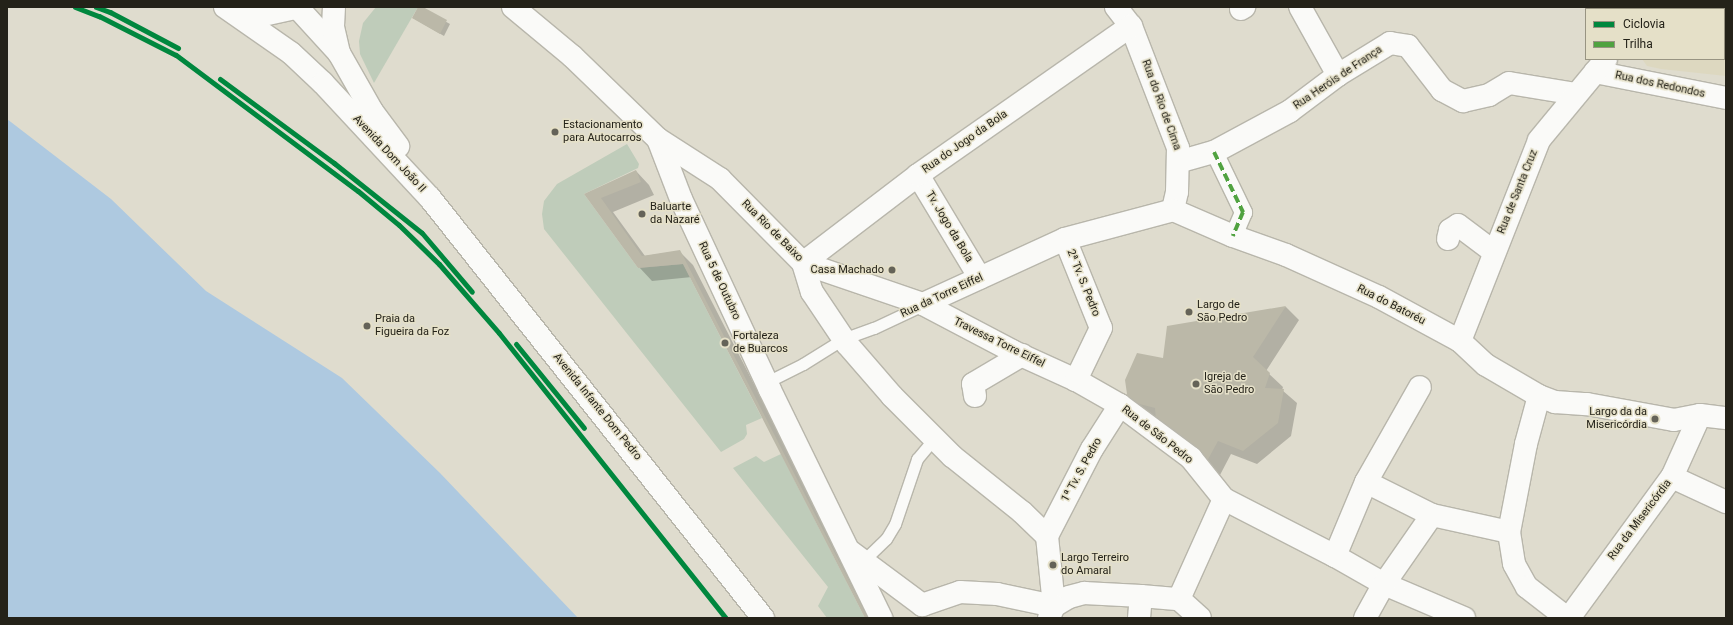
<!DOCTYPE html>
<meta charset="utf-8">
<style>
body{margin:0}
#map{position:relative;width:1733px;height:625px;overflow:hidden;background:#dfdcce;font-family:Roboto,sans-serif}
div>[style]{position:absolute}
.built>*{inset:0;background:#ddd8c0}
.green>*{inset:0;background:#bfccba}
.water>*{inset:0;background:#aec9e0}
.shadow>*{inset:0;background:#0003}
.building>*{inset:0;background:#bbb8a8}
.roads{filter:drop-shadow(1px 0 #b8b6ab) drop-shadow(-1px 0 #b8b6ab) drop-shadow(0 1px #b8b6ab) drop-shadow(0 -1px #b8b6ab)}
.service>*{height:11px;margin:-5.5px;padding:0 5.5px;transform-origin:5.5px;border-radius:5.5px;background:#fafaf8}
.pedestrian>*{height:17px;margin:-8.5px;padding:0 8.5px;transform-origin:8.5px;border-radius:8.5px;background:#fafaf8}
.minor>*{height:22px;margin:-11px;padding:0 11px;transform-origin:11px;border-radius:11px;background:#fafaf8}
.tertiary>*{height:22px;margin:-11px;padding:0 11px;transform-origin:11px;border-radius:11px;background:#fafaf8}
.quiet>*{height:4px;margin-top:-2px;transform-origin:0;background:repeating-linear-gradient(90deg,#50a240 0 8px,transparent 0 12px)}
.cycleway>*{height:5px;margin:-2.5px;padding:0 2.5px;transform-origin:2.5px;border-radius:2.5px;background:#00873e}
.dots>*{width:11px;height:11px;translate:-50% -50%;box-sizing:border-box;border:2px solid #e5e0c8;border-radius:50%}
span{translate:-50% -50%;white-space:nowrap;text-align:center;line-height:1.15;-webkit-text-stroke:3px #e5e0c8;paint-order:stroke}
.street-label{font-size:11px;color:#242219}
.poi-label{font-size:11px;color:#242219}
.left{translate:0 -50%;text-align:left}
.right{translate:-100% -50%;text-align:right}
.frame{position:absolute;inset:0;border:8px solid #242219;pointer-events:none}
.legend{position:absolute;left:1585px;top:8px;width:140px;height:52px;box-sizing:border-box;background:#e5e0c8;border:1px solid #989482;margin:0;padding:5px 7px;list-style:none;font-size:12px;color:#242219}
.legend li{display:flex;align-items:center;gap:8px;height:20px}
.legend b{width:20px;border:1px solid #989482}
</style>
<div id="map">
<div class="built">
<div style="clip-path:polygon(1669px 7px,1726px 7px,1726px 76px,1661px 69px,1647px 66px,1642px 59px,1724px 59px,1724px 9px,1667px 9px)"></div>
</div>
<div class="green">
<div style="clip-path:polygon(376px 7px,418px 7px,374px 83px,360px 54px,359px 41px,363px 23px)"></div>
<div style="clip-path:polygon(627px 144px,639px 164px,638px 168px,584px 194px,638px 268px,683px 264px,762px 418px,746px 425px,747px 434px,744px 439px,721px 452px,544px 229px,542px 214px,544px 201px,557px 184px)"></div>
<div style="clip-path:polygon(781px 454px,865px 618px,827px 618px,818px 606px,828px 587px,733px 468px,756px 456px,764px 462px)"></div>
</div>
<div class="water">
<div style="clip-path:polygon(7px 119px,111px 199px,206px 291px,342px 378px,440px 473px,578px 618px,7px 618px)"></div>
</div>
<div class="shadow">
<div style="clip-path:polygon(419px 7px,450px 24px,444px 36px,413px 18px)"></div>
<div style="clip-path:polygon(636px 171px,649px 185px,654px 195px,613px 212px,645px 256px,679px 251px,693px 265px,874px 618px,866px 618px,692px 277px,652px 281px,639px 267px,586px 194px)"></div>
<div style="clip-path:polygon(1286px 307px,1299px 320px,1266px 371px,1283px 387px,1282px 390px,1297px 403px,1291px 436px,1257px 464px,1231px 454px,1220px 475px,1171px 435px,1157px 418px,1143px 414px,1129px 400px,1164px 359px,1168px 327px)"></div>
</div>
<div class="building">
<div style="clip-path:polygon(418px 7px,423px 7px,447px 20px,440px 34px,412px 18px)"></div>
<div style="clip-path:polygon(636px 170px,641px 182px,601px 198px,642px 256px,680px 250px,868px 618px,865px 618px,683px 264px,638px 268px,584px 194px)"></div>
<div style="clip-path:polygon(1286px 306px,1253px 357px,1270px 373px,1265px 388px,1284px 389px,1278px 423px,1243px 451px,1218px 441px,1206px 463px,1156px 421px,1155px 408px,1128px 401px,1125px 380px,1137px 353px,1163px 358px,1167px 326px)"></div>
</div>
<div class="roads">
<div class="service">
<div style="left:767px;top:382px;width:40px;rotate:-26.6deg"></div>
<div style="left:803px;top:364px;width:47px;rotate:-32deg"></div>
<div style="left:843px;top:339px;width:33px;rotate:-20deg"></div>
<div style="left:874px;top:328px;width:54px;rotate:-25.1deg"></div>
<div style="left:863px;top:561px;width:32px;rotate:-44deg"></div>
<div style="left:886px;top:539px;width:17px;rotate:-59deg"></div>
<div style="left:895px;top:524px;width:69px;rotate:-71.3deg"></div>
<div style="left:917px;top:459px;width:26px;rotate:-50deg"></div>
</div>
<div class="pedestrian">
<div style="left:1214px;top:152px;width:67px;rotate:64.2deg"></div>
<div style="left:1243px;top:212px;width:26px;rotate:113deg"></div>
</div>
<div class="minor">
<div style="left:513px;top:7px;width:77px;rotate:39.7deg"></div>
<div style="left:572px;top:56px;width:120px;rotate:44deg"></div>
<div style="left:658px;top:139px;width:64px;rotate:69deg"></div>
<div style="left:681px;top:199px;width:211px;rotate:65deg"></div>
<div style="left:770px;top:390px;width:254px;rotate:64deg"></div>
<div style="left:1116px;top:7px;width:24px;rotate:52deg"></div>
<div style="left:1131px;top:26px;width:131px;rotate:68.9deg"></div>
<div style="left:1178px;top:148px;width:44px;rotate:91.3deg"></div>
<div style="left:1177px;top:192px;width:18px;rotate:103deg"></div>
<div style="left:1300px;top:7px;width:78px;rotate:60.8deg"></div>
<div style="left:1241px;top:9px;width:4px;rotate:-34deg"></div>
<div style="left:1648px;top:9px;width:2px;rotate:-63deg"></div>
<div style="left:1595px;top:72px;width:134px;rotate:11.2deg"></div>
<div style="left:658px;top:139px;width:74px;rotate:32.8deg"></div>
<div style="left:720px;top:179px;width:118px;rotate:45.3deg"></div>
<div style="left:803px;top:263px;width:127px;rotate:18.9deg"></div>
<div style="left:923px;top:304px;width:101px;rotate:27.8deg"></div>
<div style="left:1012px;top:351px;width:70px;rotate:24.4deg"></div>
<div style="left:1076px;top:380px;width:51px;rotate:29.6deg"></div>
<div style="left:1120px;top:405px;width:89px;rotate:36.7deg"></div>
<div style="left:1191px;top:458px;width:53px;rotate:51.2deg"></div>
<div style="left:1224px;top:499px;width:125px;rotate:27.2deg"></div>
<div style="left:1335px;top:556px;width:56px;rotate:29.7deg"></div>
<div style="left:1384px;top:584px;width:87px;rotate:23deg"></div>
<div style="left:1178px;top:162px;width:37px;rotate:-16deg"></div>
<div style="left:1214px;top:152px;width:86px;rotate:-28.3deg"></div>
<div style="left:1290px;top:111px;width:60px;rotate:-36.9deg"></div>
<div style="left:1338px;top:75px;width:61px;rotate:-31.6deg"></div>
<div style="left:1390px;top:43px;width:18px;rotate:9deg"></div>
<div style="left:1408px;top:46px;width:56px;rotate:52.3deg"></div>
<div style="left:1442px;top:90px;width:24px;rotate:28deg"></div>
<div style="left:1463px;top:101px;width:27px;rotate:-13deg"></div>
<div style="left:1489px;top:95px;width:23px;rotate:-31deg"></div>
<div style="left:1509px;top:83px;width:68px;rotate:9.3deg"></div>
<div style="left:918px;top:175px;width:120px;rotate:59deg"></div>
<div style="left:1065px;top:239px;width:96px;rotate:68deg"></div>
<div style="left:1101px;top:328px;width:58px;rotate:115.7deg"></div>
<div style="left:1448px;top:239px;width:9px;rotate:-77deg"></div>
<div style="left:1450px;top:230px;width:9px;rotate:-32deg"></div>
<div style="left:1458px;top:225px;width:45px;rotate:36.9deg"></div>
<div style="left:803px;top:263px;width:145px;rotate:-37.4deg"></div>
<div style="left:918px;top:175px;width:260px;rotate:-35deg"></div>
<div style="left:803px;top:263px;width:30px;rotate:73deg"></div>
<div style="left:812px;top:292px;width:63px;rotate:56.1deg"></div>
<div style="left:847px;top:344px;width:69px;rotate:49.1deg"></div>
<div style="left:892px;top:396px;width:85px;rotate:45deg"></div>
<div style="left:952px;top:456px;width:90px;rotate:38.7deg"></div>
<div style="left:1022px;top:512px;width:35px;rotate:44deg"></div>
<div style="left:923px;top:304px;width:156px;rotate:-24.6deg"></div>
<div style="left:1065px;top:239px;width:112px;rotate:-15deg"></div>
<div style="left:1173px;top:210px;width:65px;rotate:23.4deg"></div>
<div style="left:1233px;top:236px;width:56px;rotate:19.7deg"></div>
<div style="left:1286px;top:255px;width:102px;rotate:24.3deg"></div>
<div style="left:1379px;top:297px;width:92px;rotate:28.5deg"></div>
<div style="left:1460px;top:341px;width:35px;rotate:43deg"></div>
<div style="left:1486px;top:365px;width:61px;rotate:30.3deg"></div>
<div style="left:1539px;top:396px;width:17px;rotate:21deg"></div>
<div style="left:1555px;top:402px;width:32px;rotate:4deg"></div>
<div style="left:1587px;top:404px;width:88px;rotate:10.4deg"></div>
<div style="left:1674px;top:420px;width:26px;rotate:-11deg"></div>
<div style="left:1700px;top:415px;width:26px;rotate:7deg"></div>
<div style="left:1460px;top:341px;width:216px;rotate:-68.5deg"></div>
<div style="left:1539px;top:140px;width:105px;rotate:-50.4deg"></div>
<div style="left:975px;top:396px;width:12px;rotate:-99deg"></div>
<div style="left:973px;top:384px;width:57px;rotate:-30.6deg"></div>
<div style="left:1539px;top:396px;width:50px;rotate:105.2deg"></div>
<div style="left:1526px;top:444px;width:90px;rotate:100.9deg"></div>
<div style="left:1509px;top:532px;width:32px;rotate:81deg"></div>
<div style="left:1514px;top:564px;width:26px;rotate:61deg"></div>
<div style="left:1527px;top:587px;width:51px;rotate:37.8deg"></div>
<div style="left:1672px;top:477px;width:60px;rotate:24.8deg"></div>
<div style="left:1366px;top:482px;width:74px;rotate:26.6deg"></div>
<div style="left:1432px;top:515px;width:79px;rotate:12.4deg"></div>
<div style="left:1047px;top:536px;width:70px;rotate:84.3deg"></div>
<div style="left:1054px;top:606px;width:17px;rotate:-31deg"></div>
<div style="left:1069px;top:597px;width:16px;rotate:-15deg"></div>
<div style="left:1084px;top:593px;width:57px;rotate:3deg"></div>
<div style="left:1141px;top:596px;width:38px;rotate:5deg"></div>
<div style="left:1179px;top:599px;width:28px;rotate:42deg"></div>
<div style="left:1047px;top:536px;width:98px;rotate:-62.7deg"></div>
<div style="left:1092px;top:449px;width:52px;rotate:-57.5deg"></div>
<div style="left:851px;top:552px;width:89px;rotate:36.7deg"></div>
<div style="left:922px;top:605px;width:40px;rotate:-18.9deg"></div>
<div style="left:960px;top:592px;width:37px;rotate:3deg"></div>
<div style="left:997px;top:594px;width:58px;rotate:11.9deg"></div>
<div style="left:1054px;top:606px;width:13px;rotate:113deg"></div>
<div style="left:1335px;top:556px;width:80px;rotate:-67.3deg"></div>
<div style="left:1366px;top:482px;width:109px;rotate:-60.4deg"></div>
<div style="left:1179px;top:599px;width:110px;rotate:-65.8deg"></div>
<div style="left:1139px;top:618px;width:22px;rotate:-85deg"></div>
<div style="left:1365px;top:618px;width:39px;rotate:-61deg"></div>
<div style="left:1384px;top:584px;width:84px;rotate:-55.2deg"></div>
<div style="left:1569px;top:618px;width:175px;rotate:-53.9deg"></div>
<div style="left:1672px;top:477px;width:68px;rotate:-65.7deg"></div>
</div>
<div class="tertiary">
<div style="left:225px;top:7px;width:80px;rotate:34.9deg"></div>
<div style="left:291px;top:53px;width:44px;rotate:43.2deg"></div>
<div style="left:323px;top:83px;width:157px;rotate:47.1deg"></div>
<div style="left:430px;top:198px;width:536px;rotate:51.59deg"></div>
<div style="left:297px;top:7px;width:62px;rotate:47.6deg"></div>
<div style="left:339px;top:53px;width:67px;rotate:60.4deg"></div>
<div style="left:372px;top:111px;width:44px;rotate:53.4deg"></div>
<div style="left:334px;top:7px;width:20px;rotate:93deg"></div>
<div style="left:333px;top:27px;width:27px;rotate:77deg"></div>
<div style="left:245px;top:19px;width:56px;rotate:-12.3deg"></div>
</div>
</div>
<div class="quiet">
<div style="left:1214px;top:152px;width:67px;rotate:64.2deg"></div>
<div style="left:1243px;top:212px;width:26px;rotate:113deg"></div>
</div>
<div class="cycleway">
<div style="left:75px;top:7px;width:26px;rotate:21deg"></div>
<div style="left:99px;top:16px;width:86px;rotate:26.9deg"></div>
<div style="left:176px;top:55px;width:227px;rotate:36.8deg"></div>
<div style="left:358px;top:191px;width:53px;rotate:39.7deg"></div>
<div style="left:399px;top:225px;width:56px;rotate:44.3deg"></div>
<div style="left:439px;top:264px;width:91px;rotate:49deg"></div>
<div style="left:499px;top:333px;width:364px;rotate:51.5deg"></div>
<div style="left:96px;top:7px;width:15px;rotate:20deg"></div>
<div style="left:110px;top:12px;width:77px;rotate:27.9deg"></div>
<div style="left:220px;top:79px;width:142px;rotate:36.4deg"></div>
<div style="left:334px;top:163px;width:112px;rotate:38.5deg"></div>
<div style="left:422px;top:233px;width:77px;rotate:49.7deg"></div>
<div style="left:516px;top:344px;width:108px;rotate:51deg"></div>
</div>
<div class="dots">
<div style="left:555px;top:132px;background:#656358"></div>
<div style="left:642px;top:214px;background:#656358"></div>
<div style="left:892px;top:270px;background:#656358"></div>
<div style="left:1189px;top:312px;background:#656358"></div>
<div style="left:367px;top:326px;background:#656358"></div>
<div style="left:725px;top:343px;background:#656358"></div>
<div style="left:1196px;top:384px;background:#656358"></div>
<div style="left:1655px;top:419px;background:#656358"></div>
<div style="left:1053px;top:565px;background:#656358"></div>
</div>
<div class="street-label">
<span style="left:1338px;top:78px;rotate:-34deg">Rua Heróis de França</span>
<span style="left:1660px;top:85px;rotate:12deg">Rua dos Redondos</span>
<span style="left:1161px;top:105px;rotate:70deg">Rua do Rio de Cima</span>
<span style="left:965px;top:142px;rotate:-35deg">Rua do Jogo da Bola</span>
<span style="left:389px;top:154px;rotate:47deg">Avenida Dom João II</span>
<span style="left:1518px;top:192px;rotate:-68deg">Rua de Santa Cruz</span>
<span style="left:949px;top:227px;rotate:59deg">Tv. Jogo da Bola</span>
<span style="left:772px;top:231px;rotate:45deg">Rua Rio de Baixo</span>
<span style="left:719px;top:281px;rotate:65deg">Rua 5 de Outubro</span>
<span style="left:1083px;top:283px;rotate:68deg">2ª Tv. S. Pedro</span>
<span style="left:942px;top:296px;rotate:-25deg">Rua da Torre Eiffel</span>
<span style="left:1391px;top:305px;rotate:27deg">Rua do Batoréu</span>
<span style="left:999px;top:343px;rotate:26deg">Travessa Torre Eiffel</span>
<span style="left:597px;top:407px;rotate:51deg">Avenida Infante Dom Pedro</span>
<span style="left:1157px;top:435px;rotate:38deg">Rua de São Pedro</span>
<span style="left:1082px;top:470px;rotate:-61deg">1ª Tv. S. Pedro</span>
<span style="left:1640px;top:520px;rotate:-53deg">Rua da Misericórdia</span>
</div>
<div class="poi-label">
<span class="left" style="left:563px;top:132px">Estacionamento<br>para Autocarros</span>
<span class="left" style="left:650px;top:214px">Baluarte<br>da Nazaré</span>
<span class="right" style="left:884px;top:270px">Casa Machado</span>
<span class="left" style="left:1197px;top:312px">Largo de<br>São Pedro</span>
<span class="left" style="left:375px;top:326px">Praia da<br>Figueira da Foz</span>
<span class="left" style="left:733px;top:343px">Fortaleza<br>de Buarcos</span>
<span class="left" style="left:1204px;top:384px">Igreja de<br>São Pedro</span>
<span class="right" style="left:1647px;top:419px">Largo da da<br>Misericórdia</span>
<span class="left" style="left:1061px;top:565px">Largo Terreiro<br>do Amaral</span>
</div>
<div class="frame"></div>
<ul class="legend">
<li><b style="height:5px;background:#00873e"></b>Ciclovia</li>
<li><b style="height:5px;background:#50a240"></b>Trilha</li>
</ul>
</div>
